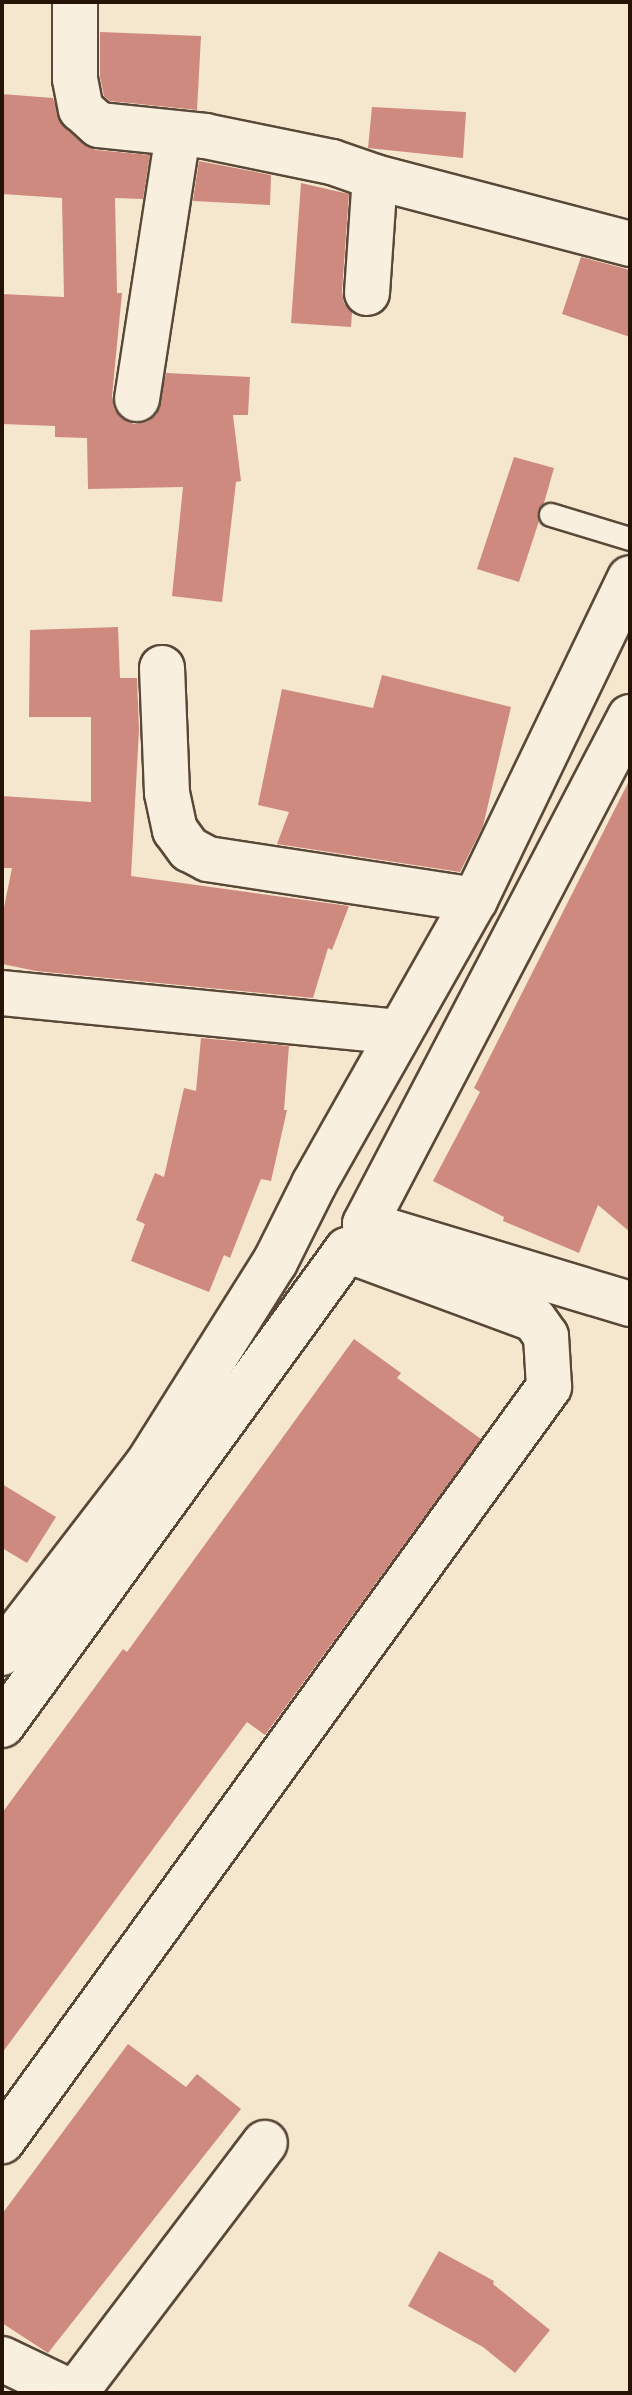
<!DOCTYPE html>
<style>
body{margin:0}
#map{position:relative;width:632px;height:2395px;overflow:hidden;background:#f5e6ce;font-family:Vollkorn,serif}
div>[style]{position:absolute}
.building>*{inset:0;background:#cf8a7f}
.roads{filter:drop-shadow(2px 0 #594837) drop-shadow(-2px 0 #594837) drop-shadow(0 2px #594837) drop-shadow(0 -2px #594837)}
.lane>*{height:22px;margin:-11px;padding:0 11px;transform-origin:11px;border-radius:11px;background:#f8efdf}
.street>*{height:44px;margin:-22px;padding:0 22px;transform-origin:22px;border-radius:22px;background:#f8efdf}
span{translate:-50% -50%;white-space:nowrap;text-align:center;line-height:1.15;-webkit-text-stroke:8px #f8efdf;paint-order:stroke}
.frame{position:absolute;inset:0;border:4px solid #251405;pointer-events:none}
</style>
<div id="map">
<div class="building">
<div style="clip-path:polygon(100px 32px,201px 36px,197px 110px,110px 101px,104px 96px,100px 77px)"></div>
<div style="clip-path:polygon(2px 94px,53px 98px,64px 127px,83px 144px,96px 150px,150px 155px,143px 199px,115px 198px,117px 293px,122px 293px,112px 396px,114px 409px,121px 418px,134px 424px,147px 422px,156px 415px,166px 373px,250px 377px,248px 415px,233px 415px,241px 481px,236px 482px,222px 602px,172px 596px,183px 487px,88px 489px,87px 438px,55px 437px,55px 426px,2px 424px,2px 294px,64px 297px,62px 198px,2px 194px)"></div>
<div style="clip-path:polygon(372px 107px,466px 112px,463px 158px,368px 148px)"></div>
<div style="clip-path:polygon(199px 161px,271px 175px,270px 205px,193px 201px)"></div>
<div style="clip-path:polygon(301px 183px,349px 194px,342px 291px,344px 303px,352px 312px,351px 327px,291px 323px)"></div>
<div style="clip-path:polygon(581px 257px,630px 270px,630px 337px,562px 314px)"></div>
<div style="clip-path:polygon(514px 457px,554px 468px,544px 503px,538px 510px,539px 521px,519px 582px,477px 569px)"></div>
<div style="clip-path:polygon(118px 627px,120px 678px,137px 678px,139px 730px,131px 876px,349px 906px,332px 950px,328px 948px,313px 998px,36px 971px,2px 964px,2px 917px,12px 868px,2px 868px,2px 796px,91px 802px,91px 717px,29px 717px,30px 630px)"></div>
<div style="clip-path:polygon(382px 675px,511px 707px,483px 826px,460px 872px,277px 844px,289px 812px,258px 805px,282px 689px,373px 708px)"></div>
<div style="clip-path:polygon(630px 779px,630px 1232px,598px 1205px,579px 1253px,503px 1221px,504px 1217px,433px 1181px,480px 1092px,474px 1088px)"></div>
<div style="clip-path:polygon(201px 1038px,289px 1046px,284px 1110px,287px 1110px,271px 1181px,261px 1179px,230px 1258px,224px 1255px,209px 1292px,131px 1261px,145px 1224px,136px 1220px,155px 1173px,164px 1177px,184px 1088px,196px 1091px)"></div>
<div style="clip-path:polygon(354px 1339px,401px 1373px,397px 1378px,481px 1439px,265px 1735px,247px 1722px,2px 2053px,2px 1813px,123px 1649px,127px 1652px)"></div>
<div style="clip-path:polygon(2px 1484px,56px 1517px,27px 1563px,2px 1548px)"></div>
<div style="clip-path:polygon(128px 2044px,186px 2087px,197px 2074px,241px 2109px,48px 2353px,2px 2323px,2px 2214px)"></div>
<div style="clip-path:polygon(439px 2251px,494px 2281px,493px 2284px,550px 2330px,515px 2373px,483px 2347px,408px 2306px)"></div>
</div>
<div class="roads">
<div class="lane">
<div style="left:551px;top:515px;width:83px;rotate:16.9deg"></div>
</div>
<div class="street">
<div style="left:75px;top:2px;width:77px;rotate:90deg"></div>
<div style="left:75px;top:79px;width:31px;rotate:79deg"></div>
<div style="left:81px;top:109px;width:24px;rotate:42deg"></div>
<div style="left:99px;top:125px;width:107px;rotate:5.9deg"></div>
<div style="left:205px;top:136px;width:130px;rotate:11.6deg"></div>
<div style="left:332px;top:162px;width:46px;rotate:19.2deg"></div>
<div style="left:375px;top:177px;width:264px;rotate:14.7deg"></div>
<div style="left:367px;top:293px;width:116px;rotate:-86.1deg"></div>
<div style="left:137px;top:399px;width:267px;rotate:-81.2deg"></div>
<div style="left:162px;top:668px;width:125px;rotate:87.7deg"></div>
<div style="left:167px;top:793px;width:38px;rotate:78deg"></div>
<div style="left:175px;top:830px;width:24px;rotate:54deg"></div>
<div style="left:189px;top:849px;width:21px;rotate:28deg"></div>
<div style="left:208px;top:859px;width:270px;rotate:8.7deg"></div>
<div style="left:630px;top:717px;width:572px;rotate:117.6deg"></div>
<div style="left:365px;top:1224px;width:277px;rotate:16.8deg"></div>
<div style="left:2px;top:993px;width:399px;rotate:5.6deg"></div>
<div style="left:2px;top:1653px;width:237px;rotate:-52.4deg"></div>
<div style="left:147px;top:1465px;width:240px;rotate:-57.8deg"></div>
<div style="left:275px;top:1262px;width:87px;rotate:-63.4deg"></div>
<div style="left:314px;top:1184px;width:326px;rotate:-60.5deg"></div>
<div style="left:475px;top:900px;width:357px;rotate:-64.3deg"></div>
<div style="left:2px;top:1725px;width:587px;rotate:-54.01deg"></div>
<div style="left:347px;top:1250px;width:199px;rotate:20.3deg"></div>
<div style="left:534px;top:1319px;width:21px;rotate:55deg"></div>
<div style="left:546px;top:1336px;width:51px;rotate:86.6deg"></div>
<div style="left:549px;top:1387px;width:932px;rotate:125.96deg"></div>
<div style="left:2px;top:2359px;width:79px;rotate:25.6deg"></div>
<div style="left:75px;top:2393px;width:314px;rotate:-52.8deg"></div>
</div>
</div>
<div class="frame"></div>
</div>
